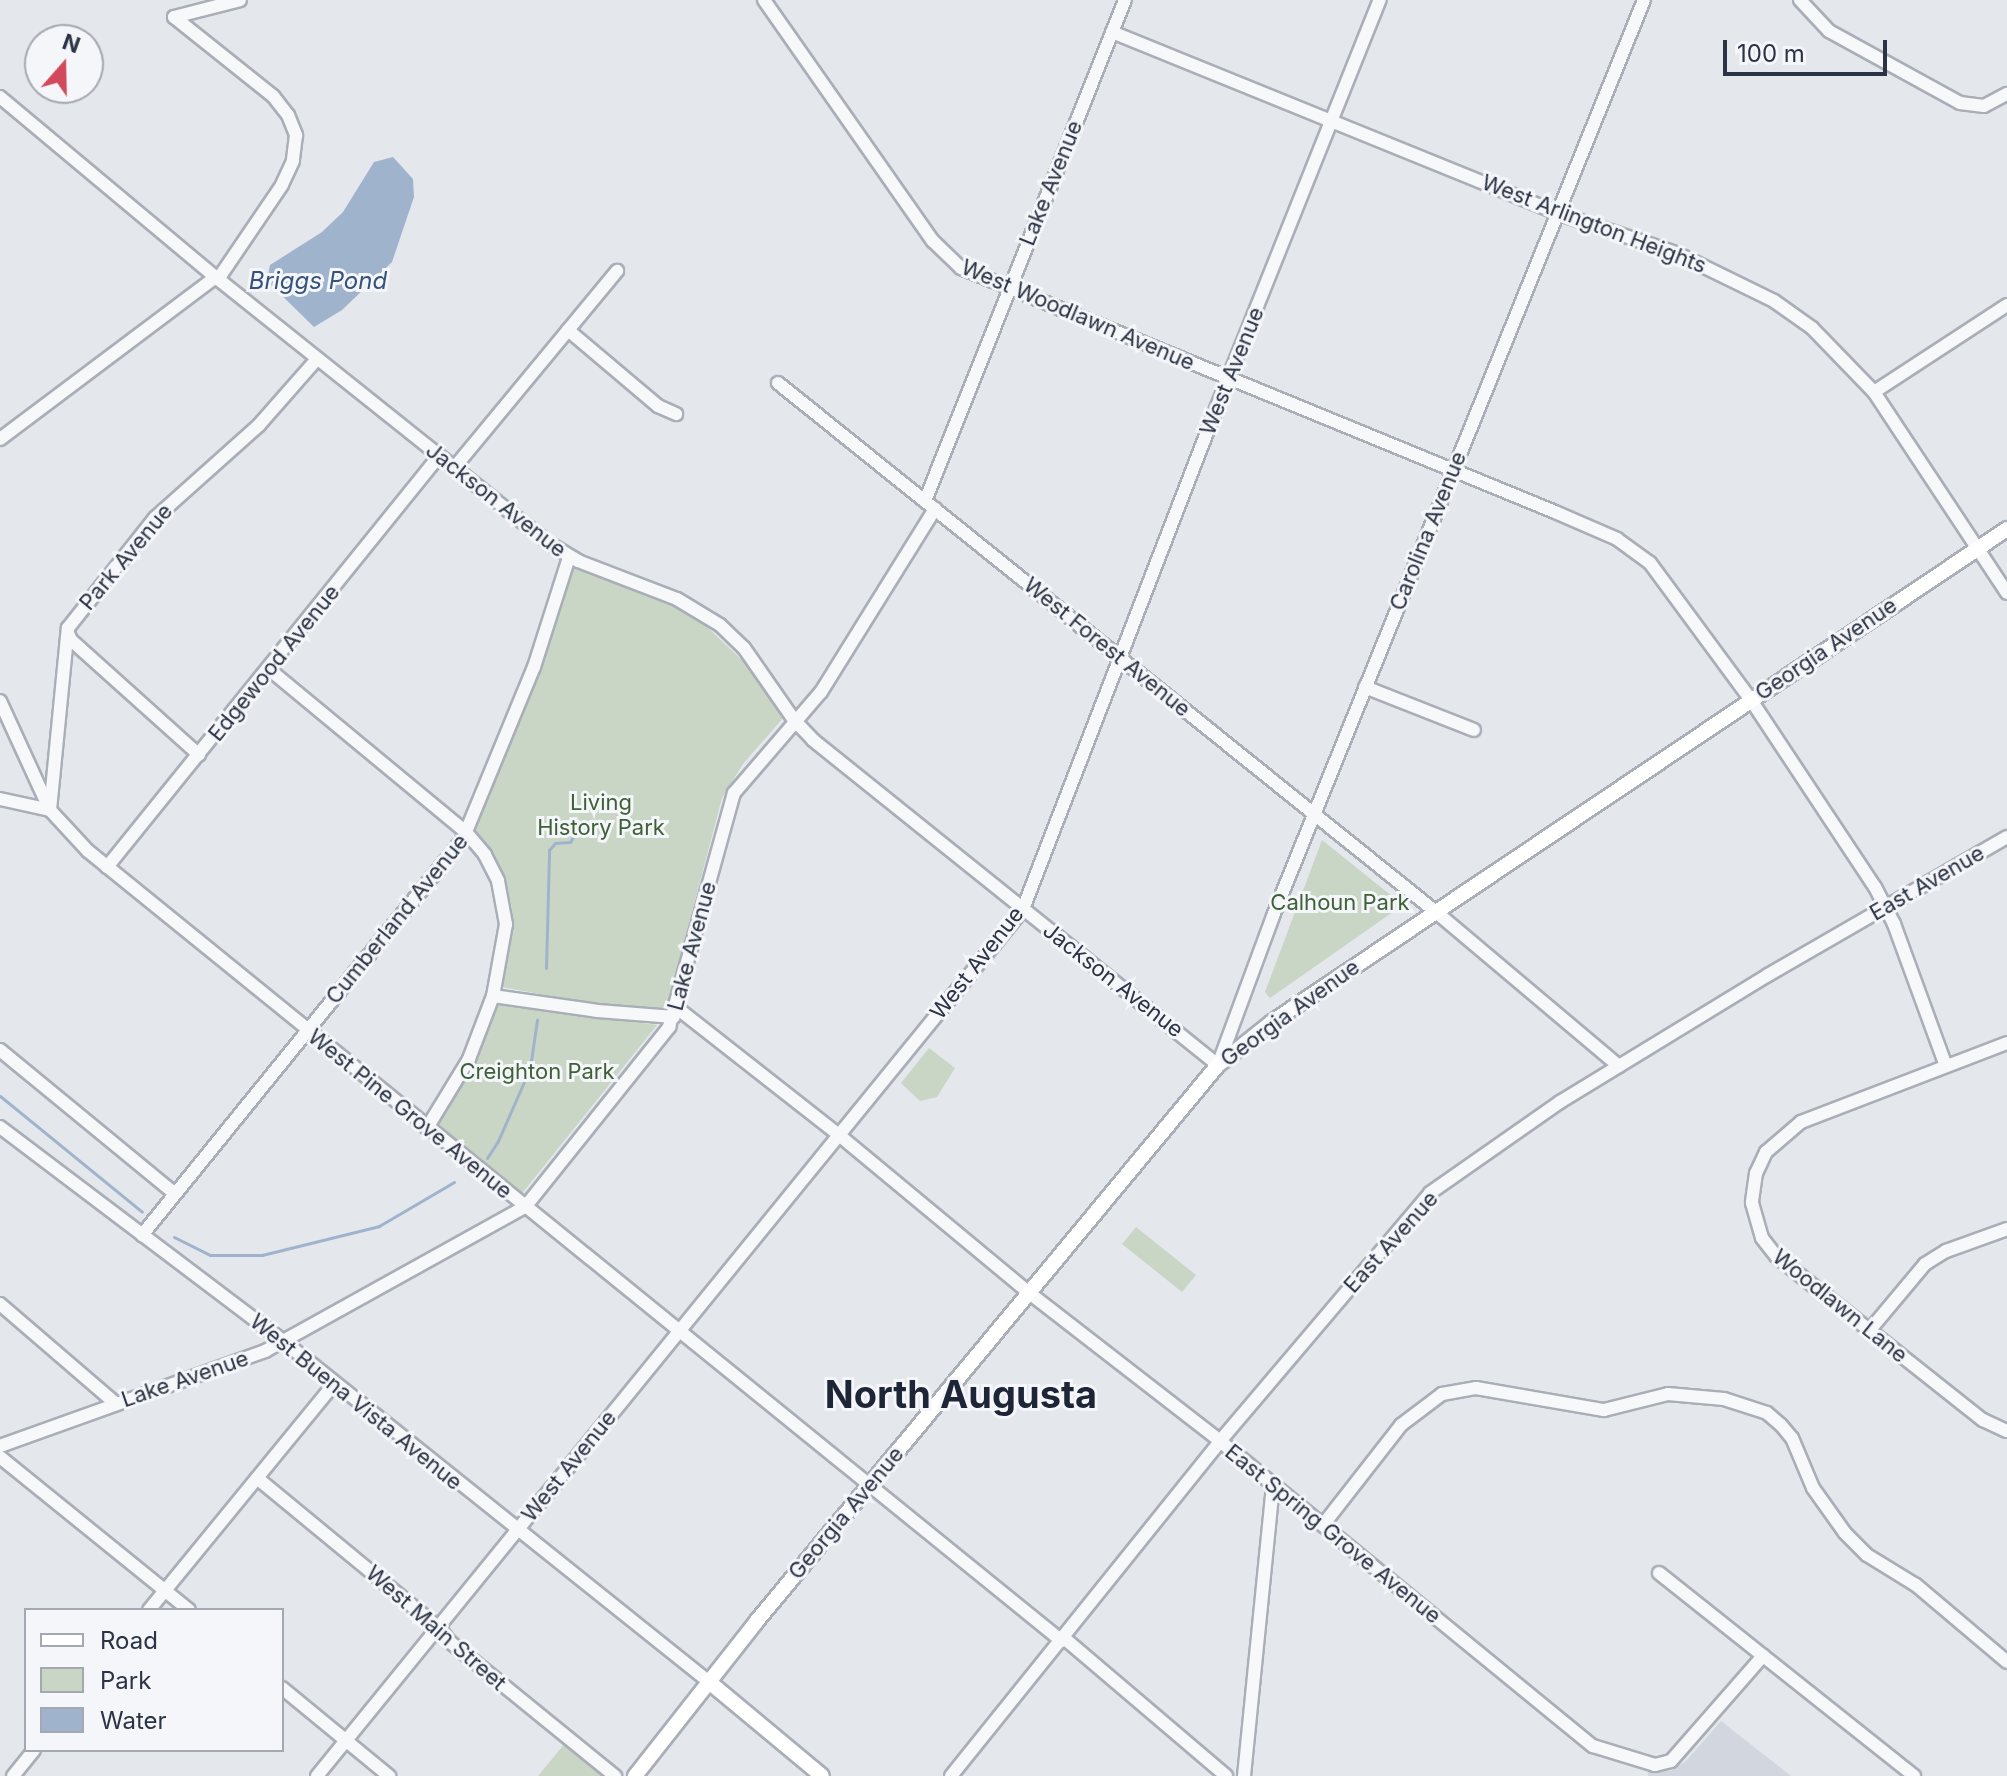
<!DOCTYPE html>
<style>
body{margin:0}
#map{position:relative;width:2007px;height:1776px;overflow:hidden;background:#e4e7ec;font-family:Inter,sans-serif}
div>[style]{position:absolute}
.built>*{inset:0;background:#d2d6de}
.green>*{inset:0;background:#c9d6c5}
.water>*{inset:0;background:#9fb4cc}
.stream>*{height:3px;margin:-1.5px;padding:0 1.5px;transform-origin:1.5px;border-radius:1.5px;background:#9fb4cc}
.roads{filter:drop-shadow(2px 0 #a9aeb7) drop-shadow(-2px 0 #a9aeb7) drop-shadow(0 2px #a9aeb7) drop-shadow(0 -2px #a9aeb7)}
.minor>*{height:12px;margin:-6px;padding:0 6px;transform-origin:6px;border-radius:6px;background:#f7f8fa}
.major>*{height:14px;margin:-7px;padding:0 7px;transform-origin:7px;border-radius:7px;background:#fff}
span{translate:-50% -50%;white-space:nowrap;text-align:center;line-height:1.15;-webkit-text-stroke:6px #f4f6f9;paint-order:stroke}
.street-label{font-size:22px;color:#2b3445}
.park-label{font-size:22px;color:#3f6138}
.water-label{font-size:24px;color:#34527a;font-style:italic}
.town-label{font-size:38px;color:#1d2536;font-weight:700}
.legend{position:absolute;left:24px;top:1608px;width:260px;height:144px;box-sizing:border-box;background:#f4f6f9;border:2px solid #a4a8b1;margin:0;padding:10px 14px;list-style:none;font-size:24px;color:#2b3445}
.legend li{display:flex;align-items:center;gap:16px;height:40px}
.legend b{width:40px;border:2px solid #a4a8b1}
.north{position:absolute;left:24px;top:24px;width:80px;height:80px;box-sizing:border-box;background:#f4f6f9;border:2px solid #a4a8b1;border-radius:50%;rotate:20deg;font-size:22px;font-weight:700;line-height:32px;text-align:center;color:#2b3445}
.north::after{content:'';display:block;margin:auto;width:28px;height:36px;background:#d1495b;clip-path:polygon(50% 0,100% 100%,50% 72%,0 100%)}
.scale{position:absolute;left:1723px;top:40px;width:164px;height:36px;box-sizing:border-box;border:4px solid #2b3445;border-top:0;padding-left:10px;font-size:24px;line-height:28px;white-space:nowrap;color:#2b3445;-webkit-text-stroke:6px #f4f6f9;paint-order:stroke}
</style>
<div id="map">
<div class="built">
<div style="clip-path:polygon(1721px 1721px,1791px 1776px,1648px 1776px,1648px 1770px,1671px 1771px,1686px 1761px)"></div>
</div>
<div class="green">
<div style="clip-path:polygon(571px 566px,667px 602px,702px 622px,746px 664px,783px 718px,743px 764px,722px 798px,666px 1011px,601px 1005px,501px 987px,512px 907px,496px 861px,474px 831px,527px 699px)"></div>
<div style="clip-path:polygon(1322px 840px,1403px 905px,1270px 998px,1265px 992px)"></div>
<div style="clip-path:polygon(496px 1003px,657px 1025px,520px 1196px,433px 1127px,471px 1066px)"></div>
<div style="clip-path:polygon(929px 1048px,955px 1068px,937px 1097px,920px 1101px,901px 1083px)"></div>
<div style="clip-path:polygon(1136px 1227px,1196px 1275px,1182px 1292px,1122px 1244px)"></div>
<div style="clip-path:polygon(566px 1742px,609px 1776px,538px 1776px)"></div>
</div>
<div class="water">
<div style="clip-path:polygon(393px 157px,413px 179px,414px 197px,392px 262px,342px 310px,314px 327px,267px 281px,270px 265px,322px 232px,343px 212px,374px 162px)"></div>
</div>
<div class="stream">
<div style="left:546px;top:968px;width:118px;rotate:-88.5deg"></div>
<div style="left:549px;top:850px;width:9px;rotate:-49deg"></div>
<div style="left:555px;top:843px;width:15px;rotate:-4deg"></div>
<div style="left:570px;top:842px;width:24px;rotate:-60deg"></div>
<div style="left:0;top:1096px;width:183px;rotate:39.2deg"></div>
<div style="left:487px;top:1158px;width:20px;rotate:-57deg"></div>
<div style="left:498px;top:1141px;width:80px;rotate:-66.3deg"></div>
<div style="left:530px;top:1068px;width:49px;rotate:-81.7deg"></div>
<div style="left:174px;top:1237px;width:40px;rotate:26.6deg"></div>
<div style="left:210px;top:1255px;width:52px"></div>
<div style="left:262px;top:1255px;width:121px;rotate:-13.9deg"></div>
<div style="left:379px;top:1226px;width:87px;rotate:-30.4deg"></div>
</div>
<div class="roads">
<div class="minor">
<div style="left:764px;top:0;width:294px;rotate:55deg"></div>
<div style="left:933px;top:241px;width:39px;rotate:44deg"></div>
<div style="left:961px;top:268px;width:642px;rotate:22.33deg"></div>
<div style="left:1555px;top:512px;width:68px;rotate:23.5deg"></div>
<div style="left:1617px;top:539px;width:41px;rotate:36deg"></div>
<div style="left:1650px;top:563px;width:170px;rotate:53.6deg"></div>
<div style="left:1751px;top:700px;width:224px;rotate:56.5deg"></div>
<div style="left:1875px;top:887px;width:42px;rotate:62.8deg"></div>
<div style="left:1894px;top:924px;width:151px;rotate:69.9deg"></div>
<div style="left:1800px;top:0;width:42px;rotate:46.9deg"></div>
<div style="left:1829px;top:31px;width:149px;rotate:28.8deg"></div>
<div style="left:1960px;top:103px;width:24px;rotate:7deg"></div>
<div style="left:1984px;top:106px;width:26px;rotate:-28deg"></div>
<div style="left:174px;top:17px;width:127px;rotate:38.6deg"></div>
<div style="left:273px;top:96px;width:24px;rotate:52deg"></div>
<div style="left:288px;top:115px;width:22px;rotate:68deg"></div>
<div style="left:296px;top:135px;width:26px;rotate:97deg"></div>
<div style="left:293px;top:161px;width:26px;rotate:115deg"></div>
<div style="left:282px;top:185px;width:114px;rotate:124.2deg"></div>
<div style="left:174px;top:17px;width:68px;rotate:-14.4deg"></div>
<div style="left:1112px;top:32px;width:480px;rotate:22.1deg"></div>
<div style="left:1557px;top:213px;width:126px;rotate:18.6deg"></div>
<div style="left:1676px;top:253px;width:109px;rotate:26.1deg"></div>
<div style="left:1774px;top:301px;width:47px;rotate:35.4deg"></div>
<div style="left:1812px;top:328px;width:89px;rotate:45.9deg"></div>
<div style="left:1874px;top:392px;width:241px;rotate:56.5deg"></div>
<div style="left:0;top:97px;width:284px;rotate:39.9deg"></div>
<div style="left:218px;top:279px;width:425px;rotate:38.6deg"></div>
<div style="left:550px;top:544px;width:33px;rotate:31deg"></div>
<div style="left:578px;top:561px;width:106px;rotate:21deg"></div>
<div style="left:677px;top:599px;width:50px;rotate:31.2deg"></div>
<div style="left:720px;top:625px;width:33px;rotate:44deg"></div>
<div style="left:744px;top:648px;width:88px;rotate:55.2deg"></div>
<div style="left:794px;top:720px;width:28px;rotate:46deg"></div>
<div style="left:813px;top:740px;width:519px;rotate:38.75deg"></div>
<div style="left:1218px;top:1065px;width:159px;rotate:-69.7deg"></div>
<div style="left:1273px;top:916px;width:988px;rotate:-67.95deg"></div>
<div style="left:568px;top:330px;width:118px;rotate:40.2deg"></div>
<div style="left:658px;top:406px;width:20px;rotate:24deg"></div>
<div style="left:778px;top:383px;width:844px;rotate:38.8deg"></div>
<div style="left:1436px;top:912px;width:239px;rotate:40.1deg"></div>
<div style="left:1874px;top:392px;width:159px;rotate:-33.2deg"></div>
<div style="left:0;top:439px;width:270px;rotate:-36.9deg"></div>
<div style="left:454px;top:468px;width:256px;rotate:-50.4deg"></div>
<div style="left:925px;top:501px;width:539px;rotate:-68.24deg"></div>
<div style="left:68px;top:633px;width:8px;rotate:67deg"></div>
<div style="left:71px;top:640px;width:172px;rotate:41.9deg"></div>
<div style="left:270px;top:670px;width:254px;rotate:39.6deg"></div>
<div style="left:466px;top:832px;width:30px;rotate:50deg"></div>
<div style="left:485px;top:855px;width:29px;rotate:63deg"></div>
<div style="left:498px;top:881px;width:44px;rotate:79.5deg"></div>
<div style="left:506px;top:924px;width:73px;rotate:100.2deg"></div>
<div style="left:493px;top:996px;width:67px;rotate:110.9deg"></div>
<div style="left:469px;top:1059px;width:81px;rotate:121.3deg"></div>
<div style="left:1365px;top:687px;width:117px;rotate:21.5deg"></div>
<div style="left:0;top:701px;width:120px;rotate:65.4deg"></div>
<div style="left:50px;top:810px;width:56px;rotate:47.2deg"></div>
<div style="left:88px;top:851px;width:1254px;rotate:39.05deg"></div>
<div style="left:0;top:799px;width:51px;rotate:12.4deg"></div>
<div style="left:50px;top:810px;width:183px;rotate:-84.4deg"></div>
<div style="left:68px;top:628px;width:140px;rotate:-51.7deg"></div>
<div style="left:155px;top:518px;width:140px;rotate:-41.8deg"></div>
<div style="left:259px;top:425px;width:88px;rotate:-48.7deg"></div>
<div style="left:107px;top:867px;width:528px;rotate:-51.07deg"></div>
<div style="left:493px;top:996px;width:106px;rotate:8.1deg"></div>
<div style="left:598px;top:1011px;width:76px;rotate:4.5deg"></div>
<div style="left:677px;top:1008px;width:206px;rotate:38.1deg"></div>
<div style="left:839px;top:1135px;width:246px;rotate:39.7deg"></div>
<div style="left:1028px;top:1292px;width:243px;rotate:37.8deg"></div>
<div style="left:1220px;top:1441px;width:482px;rotate:39.3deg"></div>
<div style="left:1593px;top:1746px;width:65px;rotate:17deg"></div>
<div style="left:1655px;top:1765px;width:16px;rotate:-14deg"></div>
<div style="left:1671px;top:1761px;width:140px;rotate:-48.8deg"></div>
<div style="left:2007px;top:1043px;width:221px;rotate:159deg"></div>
<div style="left:1801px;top:1122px;width:46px;rotate:139.4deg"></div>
<div style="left:1766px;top:1152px;width:23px;rotate:115deg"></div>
<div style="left:1756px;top:1173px;width:30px;rotate:98deg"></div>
<div style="left:1752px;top:1203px;width:36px;rotate:74deg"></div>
<div style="left:1762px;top:1238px;width:24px;rotate:52deg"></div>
<div style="left:1777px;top:1257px;width:263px;rotate:38.4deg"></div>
<div style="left:1983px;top:1420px;width:26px;rotate:25deg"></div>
<div style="left:0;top:1050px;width:225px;rotate:39.4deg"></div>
<div style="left:0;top:1127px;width:355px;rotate:37.1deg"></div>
<div style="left:283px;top:1341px;width:544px;rotate:38.66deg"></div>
<div style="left:142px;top:1235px;width:510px;rotate:-50.97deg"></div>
<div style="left:463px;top:839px;width:186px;rotate:-67.6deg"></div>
<div style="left:534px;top:667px;width:115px;rotate:-72.3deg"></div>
<div style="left:0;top:1304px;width:152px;rotate:40.7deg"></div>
<div style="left:1869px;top:1331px;width:87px;rotate:-50.1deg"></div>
<div style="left:1925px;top:1264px;width:25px;rotate:-32deg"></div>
<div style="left:1946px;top:1251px;width:65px;rotate:-19.8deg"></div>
<div style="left:0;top:1446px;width:282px;rotate:-19.7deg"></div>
<div style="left:265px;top:1351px;width:297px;rotate:-29deg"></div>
<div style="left:525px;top:1207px;width:231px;rotate:-51.3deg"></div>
<div style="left:669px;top:1027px;width:243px;rotate:-74.5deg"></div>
<div style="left:734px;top:793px;width:133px;rotate:-49.3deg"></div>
<div style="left:821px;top:692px;width:216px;rotate:-58.1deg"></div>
<div style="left:0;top:1457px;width:243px;rotate:39deg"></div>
<div style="left:257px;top:1478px;width:236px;rotate:39.5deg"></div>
<div style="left:439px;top:1628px;width:18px;rotate:52deg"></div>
<div style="left:450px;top:1642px;width:213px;rotate:39.1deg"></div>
<div style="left:1323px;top:1525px;width:127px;rotate:-52deg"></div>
<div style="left:1401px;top:1425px;width:51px;rotate:-37.1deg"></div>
<div style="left:1442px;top:1394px;width:35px;rotate:-10deg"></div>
<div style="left:1476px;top:1388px;width:130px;rotate:9.8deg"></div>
<div style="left:1604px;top:1410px;width:66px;rotate:-14deg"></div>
<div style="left:1668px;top:1394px;width:56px;rotate:5.1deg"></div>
<div style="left:1724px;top:1399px;width:45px;rotate:18deg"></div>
<div style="left:1767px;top:1413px;width:18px;rotate:41deg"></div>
<div style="left:1781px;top:1425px;width:17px;rotate:50deg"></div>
<div style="left:1792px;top:1438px;width:54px;rotate:67.2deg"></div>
<div style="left:1813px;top:1488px;width:55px;rotate:54.6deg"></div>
<div style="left:1845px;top:1533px;width:31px;rotate:45deg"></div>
<div style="left:1867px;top:1555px;width:57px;rotate:31.5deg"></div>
<div style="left:1916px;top:1585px;width:119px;rotate:40.2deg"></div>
<div style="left:1659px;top:1573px;width:326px;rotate:38.5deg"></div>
<div style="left:149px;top:1610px;width:293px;rotate:-50.7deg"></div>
<div style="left:1064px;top:1638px;width:213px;rotate:40.4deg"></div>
<div style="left:282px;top:1688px;width:139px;rotate:39.4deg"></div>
<div style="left:13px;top:1776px;width:33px;rotate:-51deg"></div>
<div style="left:317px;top:1776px;width:1118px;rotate:-50.84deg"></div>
<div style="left:1023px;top:909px;width:536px;rotate:-68.89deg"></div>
<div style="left:1216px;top:409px;width:441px;rotate:-68.2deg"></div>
<div style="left:951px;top:1776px;width:430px;rotate:-51.2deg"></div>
<div style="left:1220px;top:1441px;width:325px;rotate:-49.7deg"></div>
<div style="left:1430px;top:1193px;width:159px;rotate:-35deg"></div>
<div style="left:1560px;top:1102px;width:244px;rotate:-31.4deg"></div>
<div style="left:1768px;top:975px;width:276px;rotate:-30deg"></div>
<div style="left:1244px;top:1776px;width:292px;rotate:-84.3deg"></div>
</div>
<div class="major">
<div style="left:708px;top:1681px;width:148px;rotate:39.8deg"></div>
<div style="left:635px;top:1776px;width:196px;rotate:-51.8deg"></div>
<div style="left:756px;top:1622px;width:724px;rotate:-50.33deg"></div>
<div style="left:1218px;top:1065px;width:69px;rotate:-38.5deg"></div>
<div style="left:1272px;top:1022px;width:885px;rotate:-33.85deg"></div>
</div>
</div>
<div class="street-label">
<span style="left:1051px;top:183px;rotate:-68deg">Lake Avenue</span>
<span style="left:1594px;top:224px;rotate:21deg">West Arlington Heights</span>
<span style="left:1078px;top:315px;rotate:23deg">West Woodlawn Avenue</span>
<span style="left:1232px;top:371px;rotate:-68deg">West Avenue</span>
<span style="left:496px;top:500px;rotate:38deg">Jackson Avenue</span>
<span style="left:1428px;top:531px;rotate:-68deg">Carolina Avenue</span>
<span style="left:126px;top:557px;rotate:-50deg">Park Avenue</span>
<span style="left:1107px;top:647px;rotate:39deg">West Forest Avenue</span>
<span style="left:1826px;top:649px;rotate:-34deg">Georgia Avenue</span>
<span style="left:274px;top:663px;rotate:-51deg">Edgewood Avenue</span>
<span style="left:1927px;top:883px;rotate:-30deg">East Avenue</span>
<span style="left:397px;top:919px;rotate:-51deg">Cumberland Avenue</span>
<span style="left:692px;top:946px;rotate:-75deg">Lake Avenue</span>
<span style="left:977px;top:963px;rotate:-52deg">West Avenue</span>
<span style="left:1113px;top:980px;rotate:38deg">Jackson Avenue</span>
<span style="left:1290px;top:1013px;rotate:-36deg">Georgia Avenue</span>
<span style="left:410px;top:1114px;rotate:39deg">West Pine Grove Avenue</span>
<span style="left:1391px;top:1242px;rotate:-48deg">East Avenue</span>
<span style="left:1840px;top:1306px;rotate:39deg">Woodlawn Lane</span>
<span style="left:185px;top:1379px;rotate:-19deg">Lake Avenue</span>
<span style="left:356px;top:1402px;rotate:39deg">West Buena Vista Avenue</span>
<span style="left:569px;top:1466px;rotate:-51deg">West Avenue</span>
<span style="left:846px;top:1513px;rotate:-50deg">Georgia Avenue</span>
<span style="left:1333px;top:1534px;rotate:39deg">East Spring Grove Avenue</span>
<span style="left:436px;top:1628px;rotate:41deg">West Main Street</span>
</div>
<div class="park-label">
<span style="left:601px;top:815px">Living<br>History Park</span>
<span style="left:1340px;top:903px">Calhoun Park</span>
<span style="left:537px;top:1072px">Creighton Park</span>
</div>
<div class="water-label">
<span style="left:318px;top:281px">Briggs Pond</span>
</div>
<div class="town-label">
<span style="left:961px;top:1395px">North Augusta</span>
</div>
<ul class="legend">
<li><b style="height:10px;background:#fff"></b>Road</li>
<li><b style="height:22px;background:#c9d6c5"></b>Park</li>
<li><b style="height:22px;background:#9fb4cc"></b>Water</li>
</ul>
<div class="north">N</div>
<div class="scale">100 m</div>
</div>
